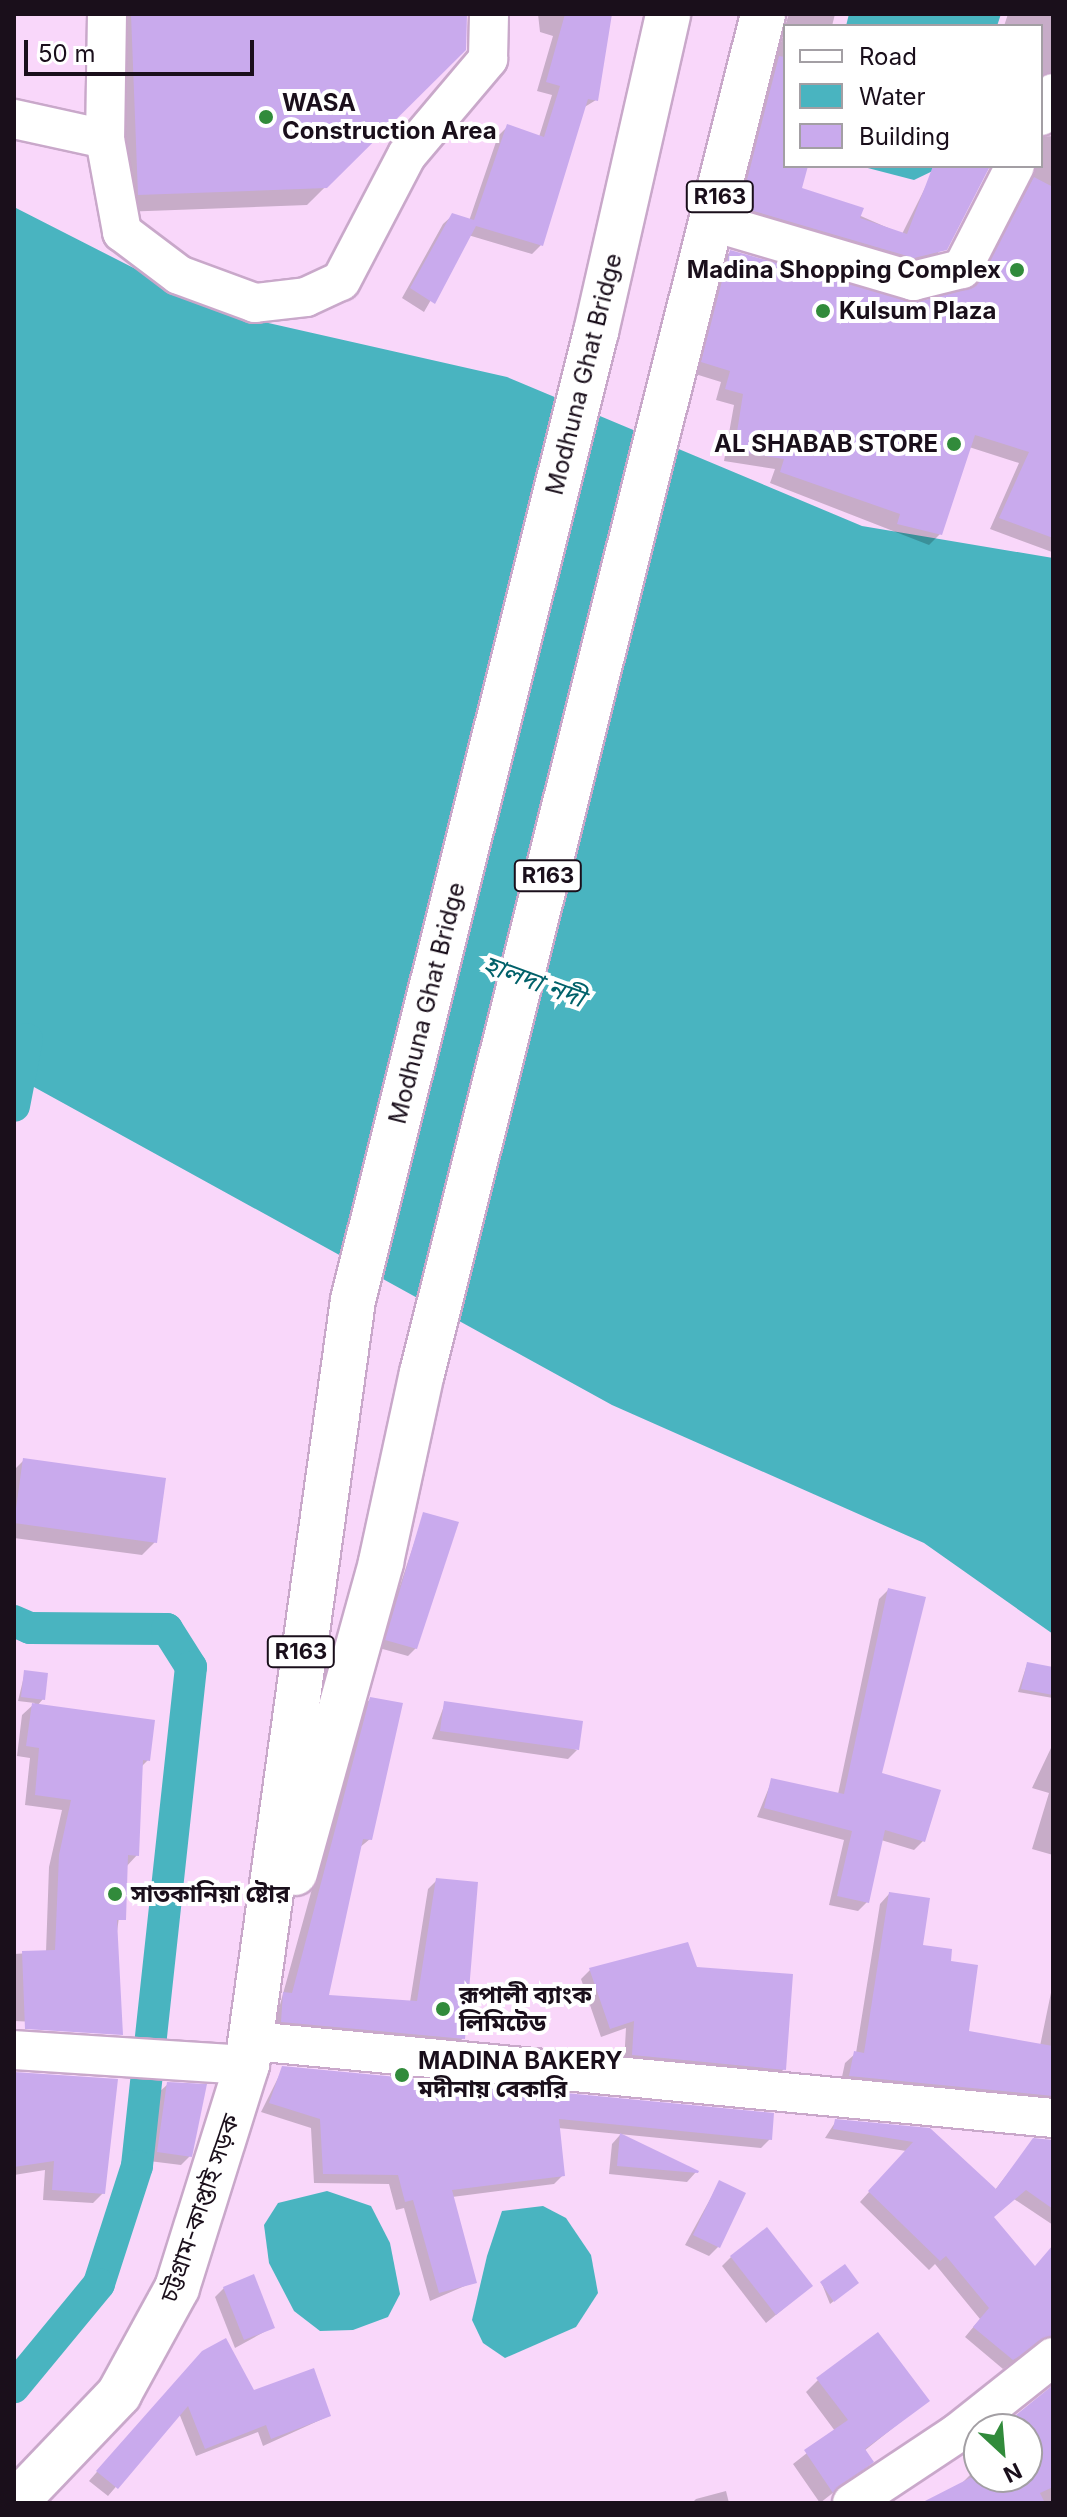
<!DOCTYPE html>
<meta charset="utf-8">
<style>
body{margin:0}
#map{position:relative;width:1067px;height:2517px;overflow:hidden;background:#f9d7fa;font-family:Inter,"Noto Sans Bengali",sans-serif}
div>[style]{position:absolute}
.water>*{inset:0;background:#49b4c0}
.shadow>*{inset:0;background:#0003}
.canal>*{height:32px;margin:-16px;padding:0 16px;transform-origin:16px;border-radius:16px;background:#49b4c0}
.building>*{inset:0;background:#c9aaed}
.roads{filter:drop-shadow(2px 0 #c9a8ca) drop-shadow(-2px 0 #c9a8ca) drop-shadow(0 2px #c9a8ca) drop-shadow(0 -2px #c9a8ca)}
.minor>*{height:38px;margin:-19px;padding:0 19px;transform-origin:19px;border-radius:19px;background:#fff}
.major>*{height:44px;margin:-22px;padding:0 22px;transform-origin:22px;border-radius:22px;background:#fff}
.dots>*{width:22px;height:22px;translate:-50% -50%;box-sizing:border-box;border:4px solid #fff;border-radius:50%}
span{translate:-50% -50%;white-space:nowrap;text-align:center;line-height:1.15;-webkit-text-stroke:8px #fff;paint-order:stroke}
.shield-label span{padding:2px 6px;background:#fff;border:2px solid;border-radius:6px;-webkit-text-stroke-width:0}
.shield-label{font-size:22px;color:#1a0f1b;font-weight:700}
.poi-label{font-size:24px;color:#1a0f1b;font-weight:700}
.left{translate:0 -50%;text-align:left}
.right{translate:-100% -50%;text-align:right}
.street-label{font-size:24px;color:#1a0f1b}
.water-label{font-size:26px;color:#00616a;font-style:italic}
.frame{position:absolute;inset:0;border:16px solid #1a0f1b;pointer-events:none}
.legend{position:absolute;left:783px;top:24px;width:260px;height:144px;box-sizing:border-box;background:#fff;border:2px solid #a39fa4;margin:0;padding:10px 14px;list-style:none;font-size:24px;color:#1a0f1b}
.legend li{display:flex;align-items:center;gap:16px;height:40px}
.legend b{width:40px;border:2px solid #a39fa4}
.north{position:absolute;left:963px;top:2413px;width:80px;height:80px;box-sizing:border-box;background:#fff;border:2px solid #a39fa4;border-radius:50%;rotate:154deg;font-size:22px;font-weight:700;line-height:32px;text-align:center;color:#1a0f1b}
.north::after{content:'';display:block;margin:auto;width:28px;height:36px;background:#318b3b;clip-path:polygon(50% 0,100% 100%,50% 72%,0 100%)}
.scale{position:absolute;left:24px;top:40px;width:230px;height:36px;box-sizing:border-box;border:4px solid #1a0f1b;border-top:0;padding-left:10px;font-size:24px;line-height:28px;white-space:nowrap;color:#1a0f1b;-webkit-text-stroke:6px #fff;paint-order:stroke}
</style>
<div id="map">
<div class="water">
<div style="clip-path:polygon(849px 14px,1001px 14px,997px 26px,846px 26px)"></div>
<div style="clip-path:polygon(860px 166px,943px 166px,914px 180px)"></div>
<div style="clip-path:polygon(14px 207px,220px 312px,507px 377px,862px 526px,1053px 558px,1053px 1634px,924px 1543px,612px 1405px,14px 1076px)"></div>
<div style="clip-path:polygon(327px 2191px,371px 2206px,390px 2243px,400px 2294px,388px 2317px,353px 2330px,320px 2331px,294px 2311px,269px 2263px,264px 2225px,278px 2203px)"></div>
<div style="clip-path:polygon(543px 2206px,566px 2218px,591px 2255px,598px 2293px,576px 2327px,505px 2358px,483px 2343px,472px 2320px,487px 2256px,502px 2211px)"></div>
</div>
<div class="shadow">
<div style="clip-path:polygon(117px 14px,465px 14px,464px 49px,307px 205px,121px 212px)"></div>
<div style="clip-path:polygon(538px 14px,609px 14px,596px 100px,583px 108px,541px 245px,532px 254px,468px 235px,424px 312px,402px 298px,443px 224px,453px 215px,469px 221px,498px 136px,508px 126px,539px 137px,552px 95px,537px 91px,553px 36px,540px 32px)"></div>
<div style="clip-path:polygon(789px 14px,835px 14px,832px 26px,785px 26px)"></div>
<div style="clip-path:polygon(1008px 14px,1053px 14px,1053px 78px,1041px 74px,1041px 26px,1004px 26px)"></div>
<div style="clip-path:polygon(785px 28px,785px 166px,802px 166px,799px 189px,902px 234px,929px 180px,962px 166px,990px 166px,934px 260px,902px 268px,731px 218px)"></div>
<div style="clip-path:polygon(1053px 136px,1052px 552px,990px 529px,1019px 463px,969px 447px,940px 534px,929px 545px,770px 483px,775px 469px,724px 461px,734px 405px,716px 400px,721px 382px,692px 373px,719px 263px,730px 252px,907px 304px,968px 292px,1027px 178px,1020px 166px,1041px 166px,1041px 137px)"></div>
<div style="clip-path:polygon(24px 1460px,155px 1542px,142px 1555px,14px 1538px,14px 1470px)"></div>
<div style="clip-path:polygon(424px 1514px,416px 1648px,408px 1656px,379px 1648px)"></div>
<div style="clip-path:polygon(888px 1590px,880px 1775px,923px 1841px,914px 1850px,881px 1840px,867px 1902px,858px 1911px,829px 1905px,844px 1840px,757px 1817px,772px 1780px,838px 1794px,879px 1599px)"></div>
<div style="clip-path:polygon(1027px 1664px,1053px 1669px,1053px 1698px,1018px 1692px)"></div>
<div style="clip-path:polygon(25px 1672px,43px 1699px,37px 1706px,148px 1760px,141px 1767px,137px 1855px,126px 1867px,104px 2025px,14px 2021px,14px 1954px,46px 1952px,49px 1867px,62px 1810px,25px 1805px,30px 1758px,17px 1756px,22px 1715px,35px 1703px,18px 1701px)"></div>
<div style="clip-path:polygon(370px 1699px,370px 1839px,359px 1848px,327px 1997px,410px 2002px,428px 1889px,437px 1880px,463px 2038px,455px 2047px,273px 2030px,362px 1708px)"></div>
<div style="clip-path:polygon(445px 1703px,577px 1750px,568px 1759px,432px 1739px)"></div>
<div style="clip-path:polygon(1051px 1748px,1053px 1749px,1053px 1855px,1032px 1849px,1049px 1793px,1032px 1788px)"></div>
<div style="clip-path:polygon(889px 1894px,920px 1947px,949px 1963px,966px 2033px,1040px 2046px,1053px 1983px,1053px 2109px,840px 2086px,845px 2063px,856px 2053px,880px 1904px)"></div>
<div style="clip-path:polygon(695px 1969px,784px 2069px,775px 2078px,624px 2063px,626px 2028px,601px 2037px,581px 1979px,590px 1970px)"></div>
<div style="clip-path:polygon(283px 2068px,770px 2139px,761px 2148px,558px 2128px,563px 2175px,554px 2184px,452px 2197px,474px 2282px,430px 2301px,404px 2208px,396px 2210px,389px 2184px,314px 2183px,311px 2128px,261px 2112px)"></div>
<div style="clip-path:polygon(14px 2074px,103px 2193px,93px 2203px,43px 2200px,45px 2170px,14px 2175px)"></div>
<div style="clip-path:polygon(168px 2084px,190px 2156px,181px 2165px,149px 2161px,158px 2093px)"></div>
<div style="clip-path:polygon(836px 2121px,929px 2130px,995px 2190px,1034px 2140px,1053px 2140px,1053px 2225px,1014px 2199px,992px 2218px,1035px 2268px,1053px 2246px,1053px 2354px,1040px 2344px,1003px 2369px,965px 2337px,980px 2319px,935px 2264px,929px 2270px,860px 2202px,906px 2151px,825px 2138px)"></div>
<div style="clip-path:polygon(620px 2135px,696px 2172px,687px 2182px,609px 2174px,612px 2144px)"></div>
<div style="clip-path:polygon(719px 2183px,718px 2247px,709px 2256px,685px 2245px)"></div>
<div style="clip-path:polygon(731px 2257px,811px 2286px,766px 2323px,722px 2266px)"></div>
<div style="clip-path:polygon(822px 2284px,852px 2287px,830px 2304px)"></div>
<div style="clip-path:polygon(224px 2288px,273px 2327px,235px 2348px,215px 2297px)"></div>
<div style="clip-path:polygon(193px 2362px,253px 2392px,329px 2416px,263px 2446px,258px 2432px,196px 2456px,179px 2413px,108px 2496px,89px 2481px)"></div>
<div style="clip-path:polygon(818px 2380px,927px 2401px,864px 2451px,872px 2462px,820px 2503px,793px 2464px,835px 2431px,806px 2392px)"></div>
<div style="clip-path:polygon(1053px 2388px,1053px 2503px,942px 2503px,979px 2466px,979px 2477px,1027px 2477px,1027px 2429px,1008px 2426px)"></div>
<div style="clip-path:polygon(726px 2491px,729px 2503px,692px 2503px,696px 2499px)"></div>
</div>
<div class="canal">
<div style="left:14px;top:1106px;width:68px;rotate:-79deg"></div>
<div style="left:14px;top:1621px;width:17px;rotate:24deg"></div>
<div style="left:30px;top:1628px;width:137px;rotate:0.4deg"></div>
<div style="left:167px;top:1629px;width:45px;rotate:57.7deg"></div>
<div style="left:191px;top:1667px;width:502px;rotate:96.18deg"></div>
<div style="left:137px;top:2166px;width:124px;rotate:107.9deg"></div>
<div style="left:99px;top:2284px;width:134px;rotate:129.5deg"></div>
</div>
<div class="building">
<div style="clip-path:polygon(131px 14px,467px 14px,466px 50px,327px 188px,138px 195px)"></div>
<div style="clip-path:polygon(565px 14px,612px 14px,598px 101px,588px 99px,543px 246px,476px 226px,435px 304px,410px 288px,452px 213px,474px 220px,507px 124px,544px 137px,560px 86px,546px 82px)"></div>
<div style="clip-path:polygon(779px 56px,785px 57px,785px 166px,808px 166px,802px 188px,864px 208px,860px 218px,907px 234px,933px 166px,990px 166px,947px 250px,914px 258px,740px 207px)"></div>
<div style="clip-path:polygon(1034px 177px,1053px 187px,1053px 538px,999px 518px,1029px 452px,975px 435px,942px 535px,897px 524px,900px 514px,780px 472px,784px 459px,734px 451px,743px 394px,725px 389px,730px 371px,701px 362px,730px 250px,918px 302px,976px 286px)"></div>
<div style="clip-path:polygon(23px 1458px,166px 1478px,157px 1543px,14px 1523px)"></div>
<div style="clip-path:polygon(423px 1512px,459px 1522px,417px 1649px,385px 1640px)"></div>
<div style="clip-path:polygon(888px 1588px,926px 1597px,882px 1773px,941px 1790px,925px 1842px,885px 1830px,869px 1903px,837px 1896px,852px 1831px,764px 1808px,771px 1778px,844px 1794px)"></div>
<div style="clip-path:polygon(1027px 1662px,1053px 1667px,1053px 1695px,1021px 1689px)"></div>
<div style="clip-path:polygon(24px 1670px,48px 1673px,45px 1700px,21px 1697px)"></div>
<div style="clip-path:polygon(370px 1697px,403px 1703px,372px 1840px,363px 1839px,329px 1995px,417px 2001px,436px 1878px,478px 1882px,465px 2039px,281px 2022px,283px 1992px,292px 1993px)"></div>
<div style="clip-path:polygon(444px 1701px,583px 1721px,579px 1750px,440px 1731px)"></div>
<div style="clip-path:polygon(32px 1703px,155px 1720px,150px 1761px,143px 1760px,139px 1856px,128px 1855px,126px 1920px,117px 1920px,123px 2035px,25px 2029px,22px 1951px,55px 1950px,59px 1855px,71px 1800px,35px 1795px,39px 1748px,26px 1746px)"></div>
<div style="clip-path:polygon(889px 1892px,930px 1898px,923px 1945px,952px 1949px,951px 1961px,978px 1965px,969px 2031px,1053px 2046px,1053px 2096px,849px 2076px,854px 2051px,864px 2053px)"></div>
<div style="clip-path:polygon(688px 1942px,697px 1967px,793px 1974px,786px 2070px,632px 2055px,634px 2021px,610px 2029px,589px 1968px)"></div>
<div style="clip-path:polygon(282px 2066px,774px 2113px,772px 2140px,559px 2119px,565px 2176px,452px 2190px,477px 2283px,439px 2293px,413px 2200px,405px 2202px,398px 2175px,323px 2174px,320px 2119px,269px 2103px)"></div>
<div style="clip-path:polygon(14px 2072px,118px 2079px,105px 2194px,52px 2190px,54px 2161px,14px 2167px)"></div>
<div style="clip-path:polygon(167px 2082px,207px 2084px,192px 2157px,157px 2152px)"></div>
<div style="clip-path:polygon(835px 2119px,930px 2128px,996px 2189px,1033px 2138px,1053px 2140px,1053px 2209px,1026px 2190px,994px 2217px,1035px 2266px,1053px 2245px,1053px 2336px,1013px 2360px,973px 2327px,989px 2308px,946px 2256px,940px 2261px,868px 2191px,913px 2142px,833px 2129px)"></div>
<div style="clip-path:polygon(620px 2133px,699px 2171px,698px 2173px,617px 2166px)"></div>
<div style="clip-path:polygon(719px 2180px,746px 2193px,720px 2248px,693px 2235px)"></div>
<div style="clip-path:polygon(767px 2227px,813px 2286px,776px 2315px,730px 2256px)"></div>
<div style="clip-path:polygon(845px 2264px,859px 2283px,834px 2302px,820px 2282px)"></div>
<div style="clip-path:polygon(254px 2274px,275px 2328px,244px 2340px,223px 2287px)"></div>
<div style="clip-path:polygon(878px 2332px,930px 2401px,865px 2449px,874px 2462px,833px 2493px,804px 2450px,848px 2420px,816px 2378px)"></div>
<div style="clip-path:polygon(226px 2338px,254px 2390px,314px 2368px,331px 2416px,271px 2439px,266px 2425px,205px 2449px,188px 2406px,118px 2489px,96px 2471px,202px 2351px)"></div>
<div style="clip-path:polygon(1053px 2385px,1053px 2487px,1040px 2493px,1045px 2503px,921px 2503px,972px 2477px,1027px 2477px,1027px 2425px,1016px 2415px)"></div>
</div>
<div class="roads">
<div class="minor">
<div style="left:107px;top:14px;width:125px;rotate:90.9deg"></div>
<div style="left:105px;top:139px;width:95px;rotate:79.6deg"></div>
<div style="left:122px;top:232px;width:71px;rotate:37deg"></div>
<div style="left:179px;top:275px;width:81px;rotate:20.2deg"></div>
<div style="left:255px;top:303px;width:51px;rotate:-6.7deg"></div>
<div style="left:306px;top:297px;width:38px;rotate:-25deg"></div>
<div style="left:341px;top:281px;width:142px;rotate:-62.4deg"></div>
<div style="left:407px;top:155px;width:126px;rotate:-49.8deg"></div>
<div style="left:488px;top:59px;width:45px;rotate:-88.7deg"></div>
<div style="left:1041px;top:116px;width:26px;rotate:-62deg"></div>
<div style="left:14px;top:119px;width:93px;rotate:12.4deg"></div>
<div style="left:713px;top:222px;width:209px;rotate:16.4deg"></div>
<div style="left:913px;top:281px;width:50px;rotate:-13.8deg"></div>
<div style="left:962px;top:269px;width:116px;rotate:-62.8deg"></div>
<div style="left:253px;top:2041px;width:804px;rotate:5.5deg"></div>
<div style="left:14px;top:2050px;width:233px;rotate:3.7deg"></div>
<div style="left:852px;top:2503px;width:125px;rotate:-33.6deg"></div>
<div style="left:956px;top:2434px;width:124px;rotate:-38.4deg"></div>
</div>
<div class="major">
<div style="left:295px;top:1873px;width:323px;rotate:-74.5deg"></div>
<div style="left:381px;top:1562px;width:193px;rotate:-77.8deg"></div>
<div style="left:422px;top:1373px;width:1401px;rotate:-75.91deg"></div>
<div style="left:15px;top:2503px;width:151px;rotate:-46.3deg"></div>
<div style="left:119px;top:2394px;width:121px;rotate:-61.3deg"></div>
<div style="left:177px;top:2288px;width:234px;rotate:-72.6deg"></div>
<div style="left:247px;top:2065px;width:772px;rotate:-82.11deg"></div>
<div style="left:353px;top:1300px;width:998px;rotate:-75.91deg"></div>
<div style="left:596px;top:332px;width:326px;rotate:-77.2deg"></div>
</div>
</div>
<div class="dots">
<div style="left:266px;top:117px;background:#318b3b"></div>
<div style="left:1017px;top:270px;background:#318b3b"></div>
<div style="left:823px;top:311px;background:#318b3b"></div>
<div style="left:954px;top:444px;background:#318b3b"></div>
<div style="left:115px;top:1894px;background:#318b3b"></div>
<div style="left:443px;top:2009px;background:#318b3b"></div>
<div style="left:402px;top:2075px;background:#318b3b"></div>
</div>
<div class="shield-label">
<span style="left:720px;top:197px">R163</span>
<span style="left:548px;top:876px">R163</span>
<span style="left:301px;top:1652px">R163</span>
</div>
<div class="poi-label">
<span class="left" style="left:282px;top:117px">WASA<br>Construction Area</span>
<span class="right" style="left:1001px;top:270px">Madina Shopping Complex</span>
<span class="left" style="left:839px;top:311px">Kulsum Plaza</span>
<span class="right" style="left:938px;top:444px">AL SHABAB STORE</span>
<span class="left" style="left:131px;top:1894px">সাতকানিয়া ষ্টোর</span>
<span class="left" style="left:459px;top:2009px">রূপালী ব্যাংক<br>লিমিটেড</span>
<span class="left" style="left:418px;top:2075px">MADINA BAKERY<br>মদীনায় বেকারি</span>
</div>
<div class="street-label">
<span style="left:584px;top:374px;rotate:-76deg">Modhuna Ghat Bridge</span>
<span style="left:427px;top:1003px;rotate:-76deg">Modhuna Ghat Bridge</span>
<span style="left:200px;top:2208px;rotate:-71deg">চট্টগ্রাম-কাপ্তাই সড়ক</span>
</div>
<div class="water-label">
<span style="left:534px;top:981px;rotate:20deg">হালদা নদী</span>
</div>
<div class="frame"></div>
<ul class="legend">
<li><b style="height:10px;background:#fff"></b>Road</li>
<li><b style="height:22px;background:#49b4c0"></b>Water</li>
<li><b style="height:22px;background:#c9aaed"></b>Building</li>
</ul>
<div class="north">N</div>
<div class="scale">50 m</div>
</div>
